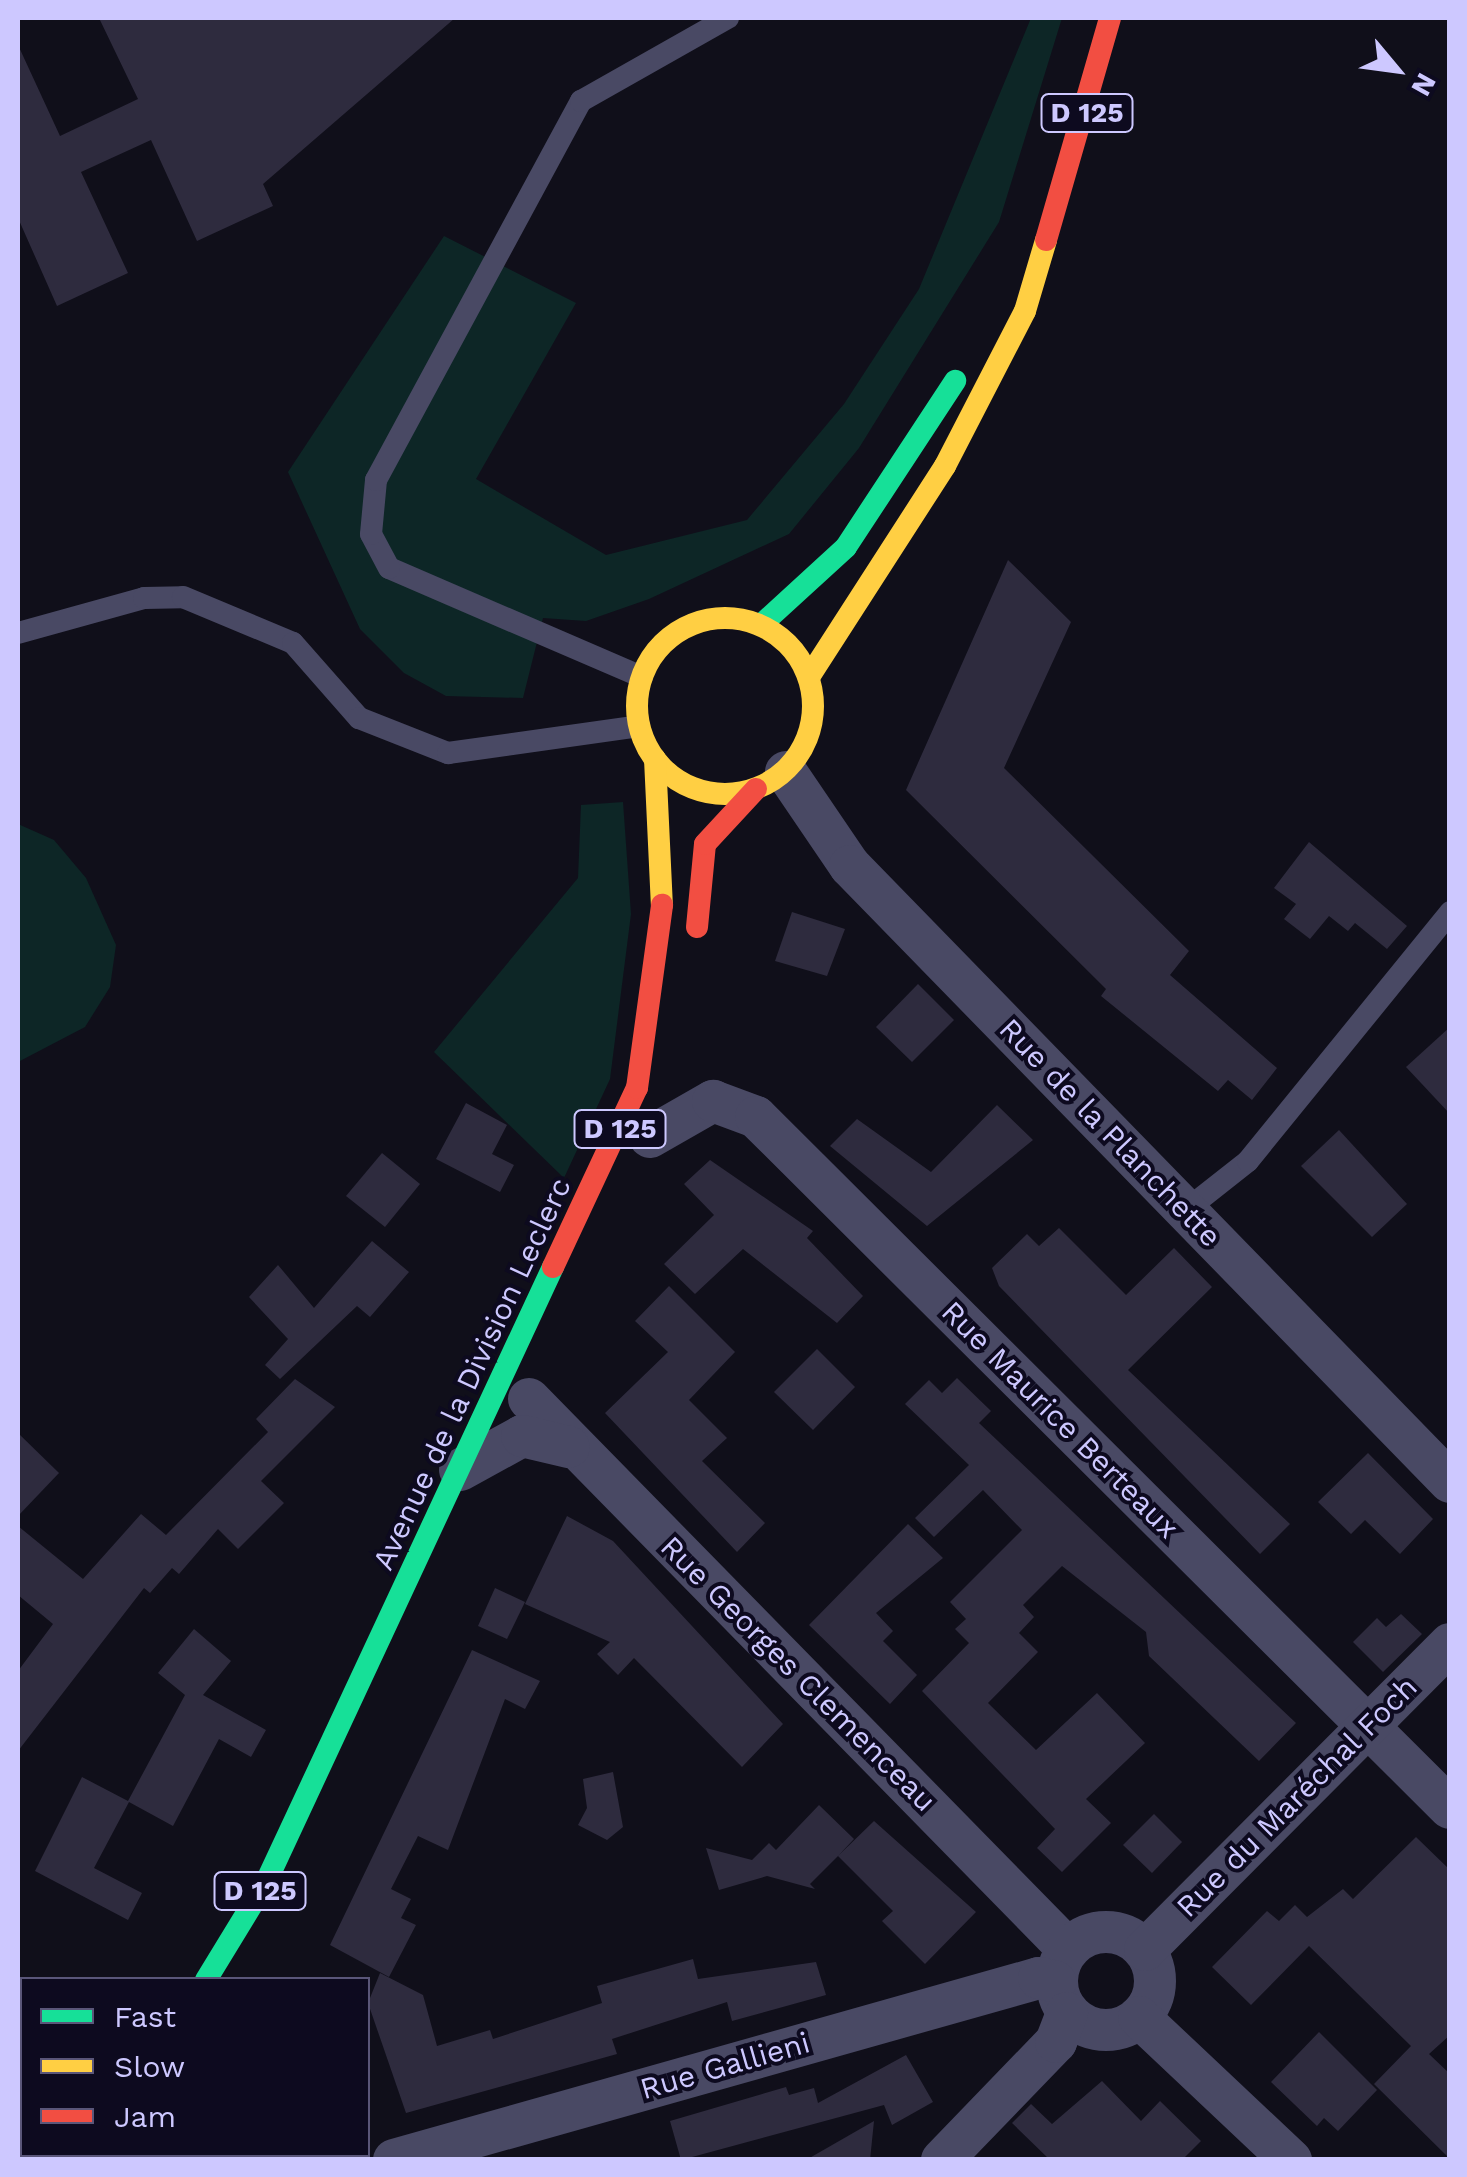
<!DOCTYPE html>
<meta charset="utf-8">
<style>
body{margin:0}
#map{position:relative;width:1467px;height:2177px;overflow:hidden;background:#100f1a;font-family:"Work Sans",sans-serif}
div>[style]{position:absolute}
.green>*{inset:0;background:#0d2626}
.building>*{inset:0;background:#2e2b3e}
.lane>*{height:22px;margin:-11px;padding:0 11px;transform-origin:11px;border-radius:11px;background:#494964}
.street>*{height:42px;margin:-21px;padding:0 21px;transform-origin:21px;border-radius:21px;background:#494964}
.street>.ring{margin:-21px;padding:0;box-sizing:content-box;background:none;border:42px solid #494964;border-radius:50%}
.fast>*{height:22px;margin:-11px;padding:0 11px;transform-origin:11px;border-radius:11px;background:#16e098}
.slow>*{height:22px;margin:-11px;padding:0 11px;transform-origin:11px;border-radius:11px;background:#ffcf43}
.slow>.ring{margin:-11px;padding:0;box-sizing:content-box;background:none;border:22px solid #ffcf43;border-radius:50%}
.jam>*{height:22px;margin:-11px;padding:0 11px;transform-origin:11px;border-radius:11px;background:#f24e42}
span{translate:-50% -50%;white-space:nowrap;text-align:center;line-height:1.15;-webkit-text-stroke:8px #0d0a1f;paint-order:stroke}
.shield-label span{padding:2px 8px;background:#0d0a1f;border:2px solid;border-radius:8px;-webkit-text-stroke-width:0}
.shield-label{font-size:28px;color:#cdc8ff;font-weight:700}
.street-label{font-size:30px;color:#cdc8ff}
.frame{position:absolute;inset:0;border:20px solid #cdc8ff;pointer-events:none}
.legend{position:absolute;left:20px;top:1977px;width:350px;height:180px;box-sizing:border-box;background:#0d0a1f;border:2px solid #5a5679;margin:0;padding:12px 18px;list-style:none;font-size:30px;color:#cdc8ff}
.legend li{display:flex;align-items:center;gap:20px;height:50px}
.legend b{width:50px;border:2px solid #5a5679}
.north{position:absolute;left:1347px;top:20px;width:100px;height:100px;-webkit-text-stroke:8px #0d0a1f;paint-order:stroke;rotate:119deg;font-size:28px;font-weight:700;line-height:40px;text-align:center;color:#cdc8ff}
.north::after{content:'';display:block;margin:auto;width:35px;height:45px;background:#cdc8ff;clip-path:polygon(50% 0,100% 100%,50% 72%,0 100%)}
</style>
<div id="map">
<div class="green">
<div style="clip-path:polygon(1031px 18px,1062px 18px,999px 222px,859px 448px,789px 534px,649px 599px,586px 621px,543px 618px,523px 698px,446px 696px,404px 673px,360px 629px,288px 472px,444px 236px,576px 303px,476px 479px,606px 555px,747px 520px,844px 404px,919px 289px)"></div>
<div style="clip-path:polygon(623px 802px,631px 914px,610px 1079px,564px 1178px,434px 1052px,578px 878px,581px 805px)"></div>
<div style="clip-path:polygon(18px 824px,54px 840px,86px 878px,116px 945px,110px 987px,85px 1027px,18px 1062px)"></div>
</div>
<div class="building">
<div style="clip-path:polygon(99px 18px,455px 18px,263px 184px,273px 206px,197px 241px,151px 140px,81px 172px,128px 273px,57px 306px,18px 218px,18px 45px,60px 136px,138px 99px)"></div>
<div style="clip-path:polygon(1008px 560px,1071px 622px,1004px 768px,1189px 951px,1170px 975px,1277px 1068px,1252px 1100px,1228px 1080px,1218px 1091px,1101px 996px,1106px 989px,906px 790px)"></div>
<div style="clip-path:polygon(1309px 842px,1407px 926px,1387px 949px,1355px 923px,1348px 931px,1329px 916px,1310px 939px,1284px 919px,1296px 904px,1274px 888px)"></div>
<div style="clip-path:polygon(792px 912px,845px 929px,827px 976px,775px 961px)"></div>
<div style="clip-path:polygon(918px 984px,954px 1020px,912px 1062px,876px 1027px)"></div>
<div style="clip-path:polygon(1450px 1027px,1450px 1114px,1406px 1067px)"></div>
<div style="clip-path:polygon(466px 1103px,507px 1125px,492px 1154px,514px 1165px,500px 1192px,436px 1159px)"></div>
<div style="clip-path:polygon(997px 1105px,1033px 1140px,927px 1226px,830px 1146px,857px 1119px,931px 1172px)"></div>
<div style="clip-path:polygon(1339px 1130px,1407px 1204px,1372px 1237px,1301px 1166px)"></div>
<div style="clip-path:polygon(382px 1153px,420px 1184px,385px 1227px,346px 1196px)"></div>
<div style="clip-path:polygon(710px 1160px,813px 1231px,807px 1238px,863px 1296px,837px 1323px,743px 1249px,695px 1294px,664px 1264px,714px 1215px,684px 1184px)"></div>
<div style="clip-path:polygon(1059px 1228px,1126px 1295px,1174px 1248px,1212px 1287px,1128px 1370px,1290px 1524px,1260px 1554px,999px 1286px,992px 1268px,1027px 1234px,1039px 1246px)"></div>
<div style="clip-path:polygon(372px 1241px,409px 1272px,370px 1317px,357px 1306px,280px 1379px,265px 1365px,288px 1339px,249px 1297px,278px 1265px,314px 1308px)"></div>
<div style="clip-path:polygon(669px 1286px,735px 1352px,689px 1400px,727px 1438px,702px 1461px,765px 1523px,737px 1552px,605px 1413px,668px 1352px,635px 1321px)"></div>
<div style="clip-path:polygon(817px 1349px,855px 1387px,813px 1430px,774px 1392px)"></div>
<div style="clip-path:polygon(957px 1378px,991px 1411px,979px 1423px,1296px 1723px,1259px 1761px,1149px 1656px,1146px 1632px,1062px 1566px,1023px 1605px,1034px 1617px,1019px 1633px,1038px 1652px,988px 1703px,1036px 1750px,1097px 1693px,1145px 1743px,1086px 1799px,1111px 1823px,1062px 1872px,1037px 1848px,1055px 1829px,922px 1691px,969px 1643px,955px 1629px,966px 1619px,950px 1602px,1022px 1530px,983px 1490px,934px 1537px,915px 1518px,969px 1465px,905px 1404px,929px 1380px,942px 1393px)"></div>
<div style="clip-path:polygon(295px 1379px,335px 1407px,261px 1481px,284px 1503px,238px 1549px,218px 1529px,179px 1574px,172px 1568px,150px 1593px,144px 1588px,18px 1751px,18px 1671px,53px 1624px,18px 1595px,18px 1526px,83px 1579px,141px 1514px,166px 1535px,268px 1432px,256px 1419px)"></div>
<div style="clip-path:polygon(18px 1433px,59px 1473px,18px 1516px)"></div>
<div style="clip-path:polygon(1368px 1453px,1433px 1519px,1400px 1554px,1365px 1520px,1351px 1534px,1318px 1502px)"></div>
<div style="clip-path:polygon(567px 1516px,613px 1541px,783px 1724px,742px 1767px,634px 1658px,618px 1675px,597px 1654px,610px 1642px,525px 1604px)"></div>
<div style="clip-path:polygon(908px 1524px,943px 1558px,876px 1613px,893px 1631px,883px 1641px,917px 1675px,890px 1704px,809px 1625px)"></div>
<div style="clip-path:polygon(495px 1588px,525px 1602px,507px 1639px,478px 1626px)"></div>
<div style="clip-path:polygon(1401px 1614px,1422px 1634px,1383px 1672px,1353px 1642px,1377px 1618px,1386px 1627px)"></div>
<div style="clip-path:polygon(194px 1629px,231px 1661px,203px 1695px,266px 1730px,251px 1757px,219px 1739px,173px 1826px,129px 1802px,94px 1868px,142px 1893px,128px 1920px,35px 1871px,82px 1777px,128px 1801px,185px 1695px,158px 1673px)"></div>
<div style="clip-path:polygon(472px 1650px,540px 1681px,525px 1709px,505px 1699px,448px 1850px,418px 1836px,391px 1889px,411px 1899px,401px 1918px,416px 1925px,389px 1977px,330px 1945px)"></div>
<div style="clip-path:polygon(613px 1772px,623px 1827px,607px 1840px,578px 1825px,587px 1808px,583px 1779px)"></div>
<div style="clip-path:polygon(819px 1805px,854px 1839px,838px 1856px,874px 1821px,976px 1912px,925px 1964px,882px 1921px,893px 1911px,838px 1856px,810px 1884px,815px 1889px,767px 1876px,719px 1890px,706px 1848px,752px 1860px,769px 1843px,776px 1850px)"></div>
<div style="clip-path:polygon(1154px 1814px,1182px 1842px,1152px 1873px,1123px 1845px)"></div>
<div style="clip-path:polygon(1416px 1837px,1450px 1870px,1450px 2035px,1429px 2054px,1450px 2074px,1450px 2159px,1374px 2084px,1411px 2046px,1309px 1946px,1251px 2005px,1212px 1967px,1267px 1911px,1279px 1921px,1295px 1905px,1307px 1917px,1343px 1889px,1353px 1899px)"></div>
<div style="clip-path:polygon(693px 1959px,698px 1979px,816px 1962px,826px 1995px,732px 2021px,727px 2002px,612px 2039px,617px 2054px,406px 2113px,368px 2003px,380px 1973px,423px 1995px,437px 2046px,490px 2030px,493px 2039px,602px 2003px,597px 1986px)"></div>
<div style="clip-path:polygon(1319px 2032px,1377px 2090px,1338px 2131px,1324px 2118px,1317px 2126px,1271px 2082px)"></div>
<div style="clip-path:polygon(906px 2055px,933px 2102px,892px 2125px,884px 2105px,681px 2160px,670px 2121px,786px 2087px,789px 2095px,814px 2088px,818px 2103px)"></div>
<div style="clip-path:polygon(1102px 2081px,1141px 2121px,1160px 2101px,1201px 2141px,1182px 2160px,1050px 2160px,1012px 2123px,1031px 2104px,1052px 2124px)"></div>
<div style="clip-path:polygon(874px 2121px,870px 2160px,806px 2160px)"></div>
</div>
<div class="lane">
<div style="left:18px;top:633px;width:131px;rotate:-15.5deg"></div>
<div style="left:144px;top:598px;width:39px;rotate:-1deg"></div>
<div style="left:183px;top:597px;width:119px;rotate:22.7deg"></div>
<div style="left:293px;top:643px;width:100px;rotate:48.7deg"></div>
<div style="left:359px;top:718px;width:96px;rotate:21.5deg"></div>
<div style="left:448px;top:753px;width:193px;rotate:-8deg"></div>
<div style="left:642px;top:677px;width:275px;rotate:-156.7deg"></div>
<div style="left:389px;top:568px;width:38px;rotate:-118deg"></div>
<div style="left:371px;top:534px;width:54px;rotate:-84.7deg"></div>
<div style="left:376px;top:480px;width:431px;rotate:-61.6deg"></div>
<div style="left:581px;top:101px;width:169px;rotate:-29.5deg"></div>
<div style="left:1186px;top:1210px;width:79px;rotate:-38.3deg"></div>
<div style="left:1248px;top:1161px;width:321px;rotate:-50.9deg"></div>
</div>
<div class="street">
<div style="left:786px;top:772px;width:114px;rotate:55.8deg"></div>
<div style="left:850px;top:866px;width:860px;rotate:45.75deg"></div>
<div style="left:650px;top:1137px;width:73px;rotate:-29.7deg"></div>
<div style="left:713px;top:1101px;width:46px;rotate:20.4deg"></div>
<div style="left:756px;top:1117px;width:979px;rotate:44.88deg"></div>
<div style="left:529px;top:1399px;width:770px;rotate:45.58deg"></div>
<div style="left:460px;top:1470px;width:71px;rotate:-28.7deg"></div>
<div style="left:522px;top:1436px;width:48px;rotate:13.2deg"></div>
<div class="ring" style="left:1057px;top:1932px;width:56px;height:56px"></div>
<div style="left:1145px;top:1950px;width:432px;rotate:-45.1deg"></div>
<div style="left:1139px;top:2017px;width:209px;rotate:43.3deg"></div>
<div style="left:394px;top:2160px;width:670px;rotate:-15.76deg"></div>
<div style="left:1039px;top:1978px;width:17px;rotate:13deg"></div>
<div style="left:942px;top:2160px;width:164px;rotate:-46deg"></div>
<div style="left:1056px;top:2042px;width:31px;rotate:-69deg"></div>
</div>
<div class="fast">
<div style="left:761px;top:625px;width:115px;rotate:-42.5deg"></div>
<div style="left:846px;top:547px;width:199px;rotate:-56.7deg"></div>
<div style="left:206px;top:1980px;width:117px;rotate:-58.6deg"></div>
<div style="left:267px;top:1880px;width:676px;rotate:-64.99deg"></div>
<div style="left:55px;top:2160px;width:8px;rotate:-50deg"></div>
<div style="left:98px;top:2160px;width:8px;rotate:-50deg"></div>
</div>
<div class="slow">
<div class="ring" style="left:637px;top:618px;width:154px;height:154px"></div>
<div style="left:809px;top:677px;width:251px;rotate:-57.2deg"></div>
<div style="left:945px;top:466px;width:174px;rotate:-62.7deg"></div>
<div style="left:1025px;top:311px;width:74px;rotate:-73.5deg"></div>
<div style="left:655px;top:759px;width:146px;rotate:87.3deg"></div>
</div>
<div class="jam">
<div style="left:1046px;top:240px;width:231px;rotate:-73.9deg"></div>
<div style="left:697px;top:927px;width:83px;rotate:-84.5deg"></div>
<div style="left:705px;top:844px;width:75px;rotate:-47.2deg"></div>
<div style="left:553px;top:1267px;width:198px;rotate:-64.9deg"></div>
<div style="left:637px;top:1088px;width:185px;rotate:-82.2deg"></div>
</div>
<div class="shield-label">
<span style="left:1087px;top:113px">D 125</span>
<span style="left:620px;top:1129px">D 125</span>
<span style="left:260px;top:1891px">D 125</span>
</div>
<div class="street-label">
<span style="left:1110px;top:1133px;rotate:46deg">Rue de la Planchette</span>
<span style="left:472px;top:1374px;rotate:-65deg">Avenue de la Division Leclerc</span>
<span style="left:1060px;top:1420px;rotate:45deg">Rue Maurice Berteaux</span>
<span style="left:798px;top:1674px;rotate:45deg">Rue Georges Clemenceau</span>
<span style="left:1297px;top:1797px;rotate:-45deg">Rue du Maréchal Foch</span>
<span style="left:725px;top:2066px;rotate:-16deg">Rue Gallieni</span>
</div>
<div class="frame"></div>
<ul class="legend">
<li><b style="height:12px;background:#16e098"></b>Fast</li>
<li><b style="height:12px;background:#ffcf43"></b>Slow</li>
<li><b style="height:12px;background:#f24e42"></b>Jam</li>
</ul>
<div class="north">N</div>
</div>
